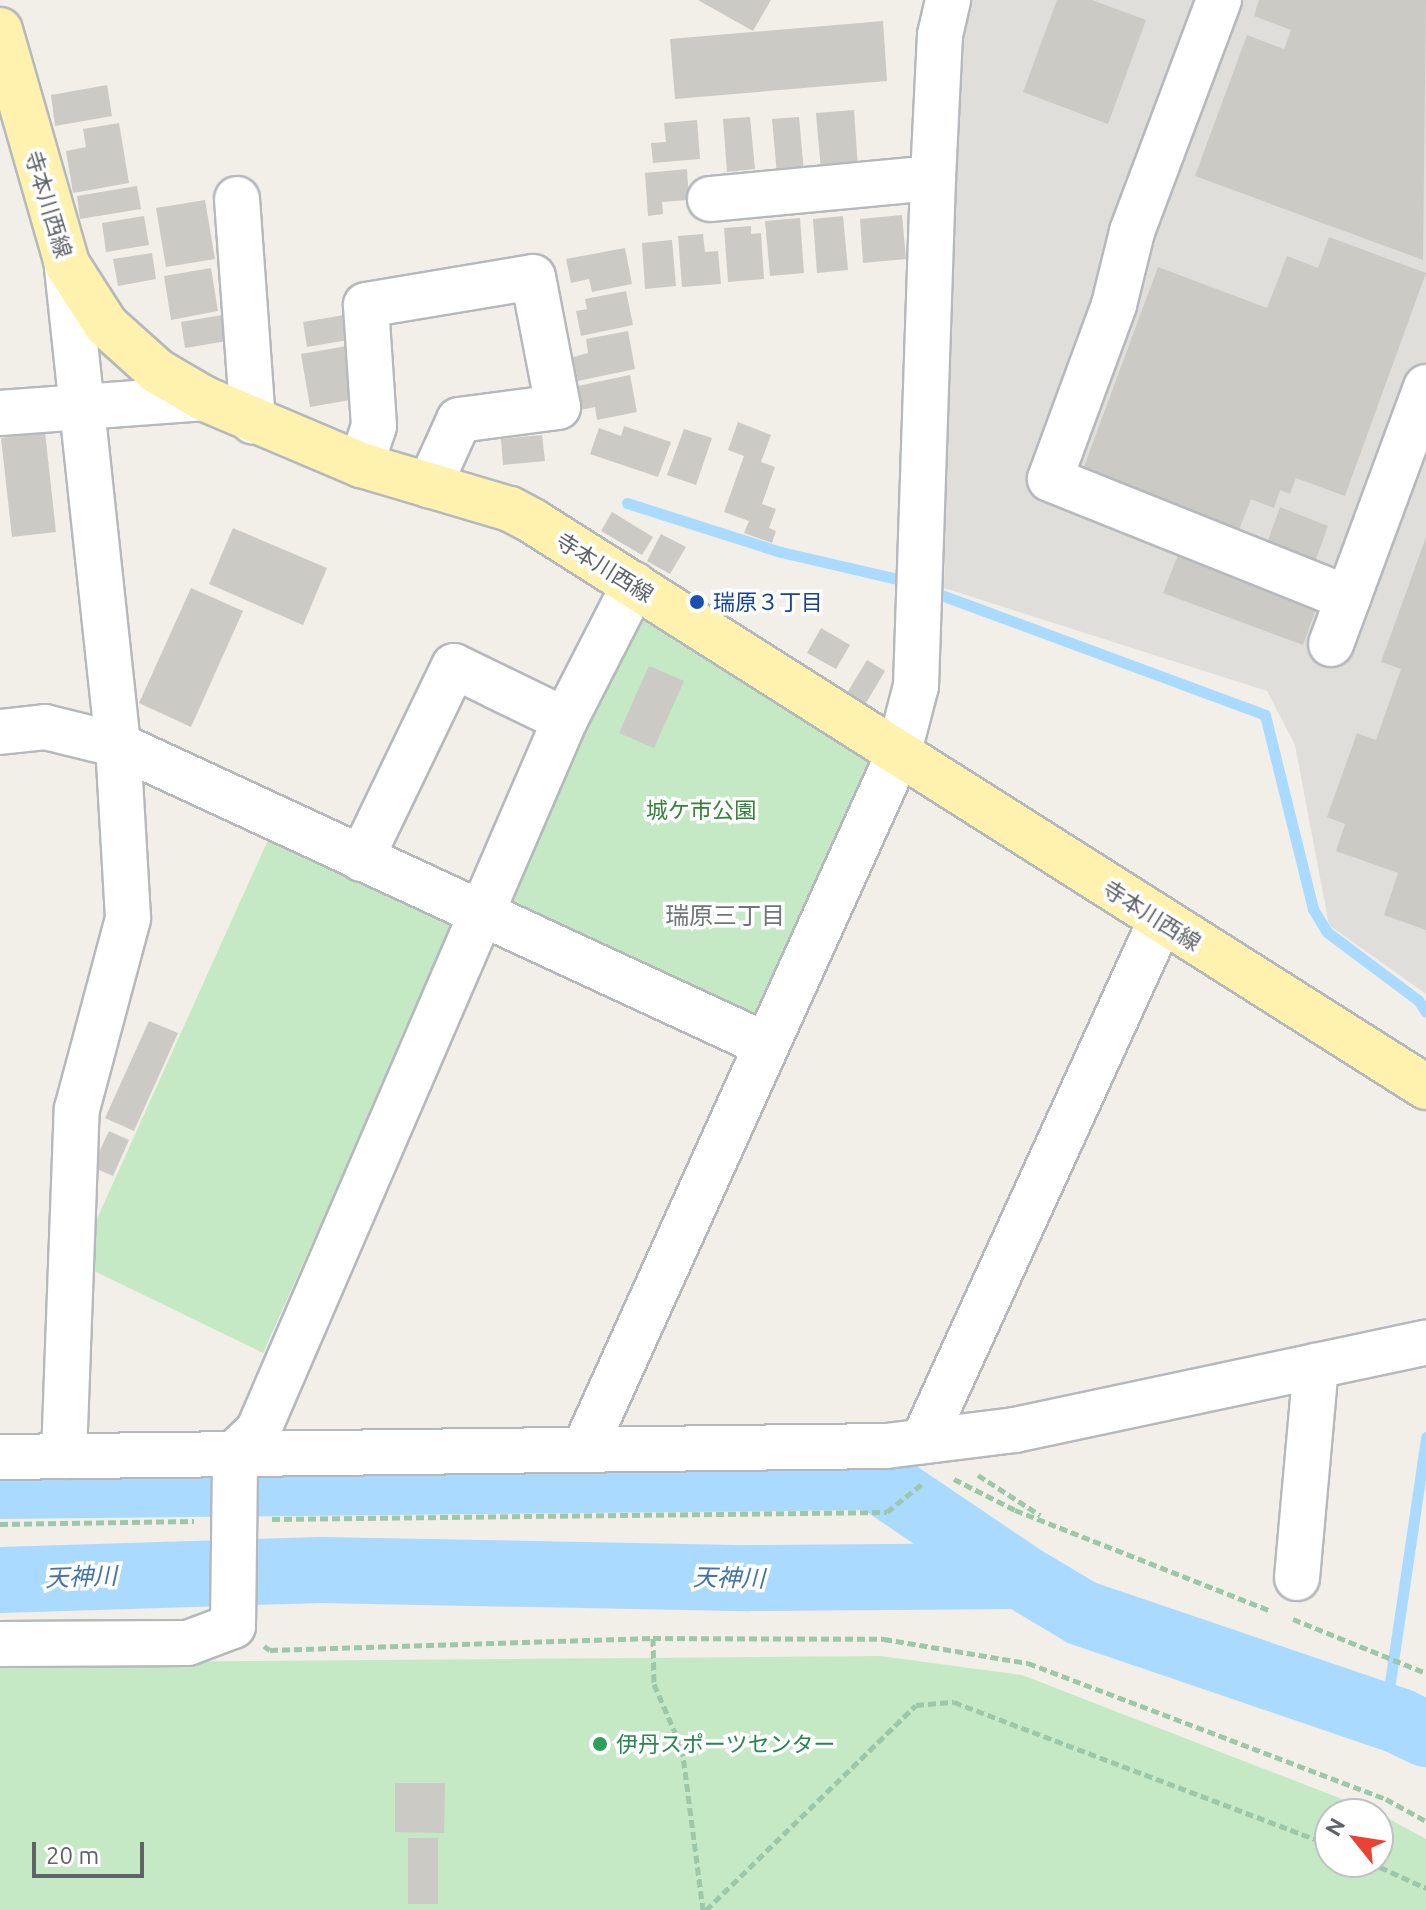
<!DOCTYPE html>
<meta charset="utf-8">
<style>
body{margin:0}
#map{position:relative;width:1426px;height:1910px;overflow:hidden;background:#f1efe8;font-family:Ubuntu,"Noto Sans JP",sans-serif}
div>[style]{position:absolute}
.industrial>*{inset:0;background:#e0deda}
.green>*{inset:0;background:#c5e8c5}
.stream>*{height:11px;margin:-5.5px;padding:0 5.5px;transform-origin:5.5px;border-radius:5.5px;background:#aadaff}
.river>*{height:66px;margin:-33px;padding:0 33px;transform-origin:33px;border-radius:33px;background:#aadaff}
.building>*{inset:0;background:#cccac5}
.path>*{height:5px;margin-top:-2.5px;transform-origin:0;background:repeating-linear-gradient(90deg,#9cc7a9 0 8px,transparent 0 12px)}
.roads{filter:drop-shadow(2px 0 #b5b8bc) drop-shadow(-2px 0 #b5b8bc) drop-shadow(0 2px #b5b8bc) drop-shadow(0 -2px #b5b8bc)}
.minor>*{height:44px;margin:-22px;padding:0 22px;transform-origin:22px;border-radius:22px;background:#fff}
.major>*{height:44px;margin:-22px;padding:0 22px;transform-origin:22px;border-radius:22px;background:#fff2af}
.dots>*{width:22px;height:22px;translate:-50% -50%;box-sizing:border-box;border:4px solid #fff;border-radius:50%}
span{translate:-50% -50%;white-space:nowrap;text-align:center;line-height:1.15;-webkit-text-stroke:7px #fff;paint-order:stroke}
.street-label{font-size:22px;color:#5f6368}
.transit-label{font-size:22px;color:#164399}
.left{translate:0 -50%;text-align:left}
.park-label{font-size:22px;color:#348238}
.leisure-label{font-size:22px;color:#27864d}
.neighbourhood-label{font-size:24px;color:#70757a}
.water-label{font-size:24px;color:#4174aa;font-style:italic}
.north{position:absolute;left:1314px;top:1798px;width:80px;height:80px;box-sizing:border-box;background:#fff;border:2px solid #bfc1c3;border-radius:50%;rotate:300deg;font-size:22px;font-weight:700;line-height:32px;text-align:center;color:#5f6368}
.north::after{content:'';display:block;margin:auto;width:28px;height:36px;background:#ea4335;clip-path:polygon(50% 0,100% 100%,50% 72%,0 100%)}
.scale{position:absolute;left:32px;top:1842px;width:112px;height:36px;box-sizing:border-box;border:4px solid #5f6368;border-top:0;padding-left:10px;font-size:24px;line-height:28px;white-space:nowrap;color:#5f6368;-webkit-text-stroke:6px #fff;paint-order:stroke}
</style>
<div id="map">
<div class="industrial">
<div style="clip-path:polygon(965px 0,1426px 0,1426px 994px,1329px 925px,1295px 745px,1267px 691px,944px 588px,957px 38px)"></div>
</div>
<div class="green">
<div style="clip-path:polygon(654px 610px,857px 737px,872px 776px,764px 1007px,745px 1016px,516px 913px,510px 889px,635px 614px)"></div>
<div style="clip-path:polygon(268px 840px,454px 927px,263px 1353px,82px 1265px,82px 1252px)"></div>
<div style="clip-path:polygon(evenodd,880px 1656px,1022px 1675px,1378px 1813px,1426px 1839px,1426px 1910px,0 1910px,0 1663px,880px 1656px,1330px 1814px,1378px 1814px,1378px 1862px,1330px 1862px,1330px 1814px)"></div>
</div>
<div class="stream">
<div style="left:627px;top:503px;width:162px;rotate:17.7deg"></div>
<div style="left:781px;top:552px;width:119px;rotate:13.1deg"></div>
<div style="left:944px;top:596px;width:342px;rotate:20.3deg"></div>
<div style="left:1265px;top:715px;width:200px;rotate:76.1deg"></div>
<div style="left:1313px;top:909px;width:27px;rotate:59deg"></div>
<div style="left:1327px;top:932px;width:114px;rotate:36.8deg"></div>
<div style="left:1418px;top:1000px;width:14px;rotate:56deg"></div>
<div style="left:1385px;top:1716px;width:282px;rotate:-81.6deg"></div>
</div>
<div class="river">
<div style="left:0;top:1486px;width:874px;rotate:-0.59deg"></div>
<div style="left:874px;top:1477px;width:176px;rotate:34.1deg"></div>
<div style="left:0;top:1580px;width:321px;rotate:-1.8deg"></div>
<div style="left:321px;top:1570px;width:428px;rotate:1.1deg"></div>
<div style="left:749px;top:1578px;width:271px;rotate:-0.4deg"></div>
<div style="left:1020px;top:1576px;width:72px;rotate:30.8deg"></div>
<div style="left:1082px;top:1613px;width:335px;rotate:18.8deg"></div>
<div style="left:1399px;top:1721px;width:30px;rotate:26deg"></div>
</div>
<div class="building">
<div style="clip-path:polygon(698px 0,771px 0,753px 31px)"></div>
<div style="clip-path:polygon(1057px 0,1092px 0,1146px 20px,1108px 124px,1023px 92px)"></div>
<div style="clip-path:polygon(1259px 0,1426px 0,1423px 260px,1195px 176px,1247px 35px,1284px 49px,1291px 30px,1254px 16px)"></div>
<div style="clip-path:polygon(883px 21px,887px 81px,675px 99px,670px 39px)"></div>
<div style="clip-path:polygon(107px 85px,112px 116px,55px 126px,51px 95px)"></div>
<div style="clip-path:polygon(854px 110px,858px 168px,821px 171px,816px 113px)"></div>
<div style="clip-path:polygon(750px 117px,755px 169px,727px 172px,723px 119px)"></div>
<div style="clip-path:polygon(799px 117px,804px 173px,777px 175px,772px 119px)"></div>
<div style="clip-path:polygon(697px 120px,700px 159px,653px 163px,651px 143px,666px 142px,664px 123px)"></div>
<div style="clip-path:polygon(119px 123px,129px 183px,73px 193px,66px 151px,86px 147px,83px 129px)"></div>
<div style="clip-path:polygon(687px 169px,689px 200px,662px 202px,663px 214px,648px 216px,645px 173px)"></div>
<div style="clip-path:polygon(137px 186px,141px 209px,80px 219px,77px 196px)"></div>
<div style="clip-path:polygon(205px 200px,215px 259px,166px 267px,156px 208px)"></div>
<div style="clip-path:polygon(902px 215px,906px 259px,863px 263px,860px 219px)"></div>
<div style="clip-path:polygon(144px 216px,149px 245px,106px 252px,102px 223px)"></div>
<div style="clip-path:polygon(843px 216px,848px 270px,817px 273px,813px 219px)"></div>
<div style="clip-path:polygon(800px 218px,804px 273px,770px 276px,765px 221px)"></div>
<div style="clip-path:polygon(751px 226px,751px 234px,761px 233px,764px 279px,728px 282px,724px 228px)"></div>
<div style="clip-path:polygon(703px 234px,705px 252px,718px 251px,721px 284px,682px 287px,678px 236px)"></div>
<div style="clip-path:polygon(1329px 237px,1426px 273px,1345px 496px,1296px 478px,1290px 494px,1280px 490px,1274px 508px,1251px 499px,1239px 530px,1082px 472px,1158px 267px,1267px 308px,1287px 256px,1318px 268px)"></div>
<div style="clip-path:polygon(672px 240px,676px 286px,645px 289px,642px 243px)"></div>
<div style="clip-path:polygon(625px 248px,632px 284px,592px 292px,589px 279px,571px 283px,566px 259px)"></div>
<div style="clip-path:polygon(152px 253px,156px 279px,118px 286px,113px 259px)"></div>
<div style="clip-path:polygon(211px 268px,218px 311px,171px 320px,164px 276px)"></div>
<div style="clip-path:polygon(626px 291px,633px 325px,581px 336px,576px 311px,587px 309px,585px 299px)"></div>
<div style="clip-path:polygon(228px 314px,233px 340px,185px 348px,181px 322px)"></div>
<div style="clip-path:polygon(344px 315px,348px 340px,307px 347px,303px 322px)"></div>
<div style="clip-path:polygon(628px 331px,635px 369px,578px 381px,573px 357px,588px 353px,586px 339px)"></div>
<div style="clip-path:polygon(347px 346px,356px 399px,310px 407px,301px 354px)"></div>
<div style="clip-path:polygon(630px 375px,637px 412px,597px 420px,595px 407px,576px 411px,573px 387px)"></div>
<div style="clip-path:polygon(738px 422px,771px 435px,761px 462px,775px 467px,762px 504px,776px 509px,769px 528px,776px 531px,772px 543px,744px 533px,749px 521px,724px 512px,744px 456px,728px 450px)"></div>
<div style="clip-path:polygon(624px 426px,671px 442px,658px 477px,590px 454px,599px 428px,621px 436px)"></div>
<div style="clip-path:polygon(684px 429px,712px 438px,696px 485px,667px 475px)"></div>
<div style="clip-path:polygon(45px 432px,56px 532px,12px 537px,1px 438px)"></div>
<div style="clip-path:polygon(542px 435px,545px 461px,503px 465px,501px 439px)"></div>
<div style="clip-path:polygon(1280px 507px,1328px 526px,1315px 562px,1267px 543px)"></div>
<div style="clip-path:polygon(612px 512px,653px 537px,642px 555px,601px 531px)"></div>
<div style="clip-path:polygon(233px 528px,327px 568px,303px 625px,209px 584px)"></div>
<div style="clip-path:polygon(661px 534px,686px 547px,670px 574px,647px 561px)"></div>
<div style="clip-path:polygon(1426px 537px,1426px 930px,1384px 915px,1398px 873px,1336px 851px,1345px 824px,1327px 817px,1357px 733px,1376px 740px,1401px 669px,1381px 662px)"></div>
<div style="clip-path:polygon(1180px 550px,1319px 601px,1303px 645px,1163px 593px)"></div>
<div style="clip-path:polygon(191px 588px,243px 611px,191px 727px,139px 703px)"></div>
<div style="clip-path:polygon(821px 628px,850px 645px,836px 669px,807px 653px)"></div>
<div style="clip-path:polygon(867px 660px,885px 671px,866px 703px,847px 693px)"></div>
<div style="clip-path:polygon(649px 666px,684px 681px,654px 748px,619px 733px)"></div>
<div style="clip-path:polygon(149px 1021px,178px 1033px,134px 1131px,105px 1118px)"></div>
<div style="clip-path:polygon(109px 1131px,129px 1140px,113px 1176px,92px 1167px)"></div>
<div style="clip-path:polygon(395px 1783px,445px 1783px,444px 1833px,395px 1832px)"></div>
<div style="clip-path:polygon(408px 1838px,438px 1838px,438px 1904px,408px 1904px)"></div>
</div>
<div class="path">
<div style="left:978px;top:1475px;width:74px;rotate:32.8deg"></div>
<div style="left:954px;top:1479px;width:68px;rotate:26.9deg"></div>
<div style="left:1015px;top:1510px;width:273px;rotate:21.5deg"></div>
<div style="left:272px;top:1519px;width:615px;rotate:-0.65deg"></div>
<div style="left:887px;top:1512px;width:46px;rotate:-38.9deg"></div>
<div style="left:0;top:1524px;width:194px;rotate:-0.9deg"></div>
<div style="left:1293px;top:1619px;width:144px;rotate:22.1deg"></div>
<div style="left:653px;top:1638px;width:46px;rotate:88.8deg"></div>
<div style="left:654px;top:1684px;width:70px;rotate:66.4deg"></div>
<div style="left:682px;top:1748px;width:163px;rotate:82.6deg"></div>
<div style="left:264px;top:1646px;width:7px;rotate:34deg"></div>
<div style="left:270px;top:1650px;width:383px;rotate:-1.8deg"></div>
<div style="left:653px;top:1638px;width:231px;rotate:0.2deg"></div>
<div style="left:884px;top:1639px;width:146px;rotate:9.5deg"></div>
<div style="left:1028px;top:1663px;width:383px;rotate:20.8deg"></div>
<div style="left:1386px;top:1799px;width:46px;rotate:28.8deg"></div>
<div style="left:1369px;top:1862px;width:63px;rotate:24.5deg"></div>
<div style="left:706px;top:1910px;width:293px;rotate:-44.3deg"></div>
<div style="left:916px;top:1705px;width:38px;rotate:-5deg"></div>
<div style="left:954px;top:1702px;width:402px;rotate:20.8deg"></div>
</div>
<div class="roads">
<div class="minor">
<div style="left:1219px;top:0;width:248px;rotate:110.6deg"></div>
<div style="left:1132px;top:232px;width:75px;rotate:103.9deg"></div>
<div style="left:1114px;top:305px;width:185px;rotate:110.2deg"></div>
<div style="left:1050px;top:479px;width:321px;rotate:21.8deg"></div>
<div style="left:237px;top:199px;width:223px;rotate:85.9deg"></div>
<div style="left:710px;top:199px;width:224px;rotate:-5.4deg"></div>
<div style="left:0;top:413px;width:204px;rotate:-4.2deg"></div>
<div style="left:361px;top:465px;width:41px;rotate:-71.6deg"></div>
<div style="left:374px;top:426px;width:121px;rotate:-93.8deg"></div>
<div style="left:366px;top:305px;width:169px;rotate:-9.5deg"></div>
<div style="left:533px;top:277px;width:132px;rotate:79.1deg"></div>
<div style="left:558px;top:407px;width:100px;rotate:172.5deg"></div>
<div style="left:459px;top:420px;width:72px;rotate:114.4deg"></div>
<div style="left:1331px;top:644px;width:274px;rotate:-69.7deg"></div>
<div style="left:565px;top:720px;width:152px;rotate:-62.9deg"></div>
<div style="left:0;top:732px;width:45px;rotate:-6.3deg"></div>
<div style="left:45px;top:727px;width:75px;rotate:13.9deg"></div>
<div style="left:118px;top:745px;width:714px;rotate:24.84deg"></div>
<div style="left:923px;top:1441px;width:573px;rotate:-65.45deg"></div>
<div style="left:585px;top:1447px;width:759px;rotate:-65.66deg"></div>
<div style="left:898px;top:755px;width:71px;rotate:-75.4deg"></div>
<div style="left:916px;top:686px;width:508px;rotate:-88.08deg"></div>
<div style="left:933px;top:178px;width:143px;rotate:-87.2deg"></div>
<div style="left:940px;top:35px;width:36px;rotate:-77deg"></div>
<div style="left:64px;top:1456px;width:347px;rotate:-87.9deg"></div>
<div style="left:77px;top:1109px;width:198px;rotate:-75deg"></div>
<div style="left:128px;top:918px;width:173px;rotate:-93.3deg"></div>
<div style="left:118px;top:745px;width:484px;rotate:-96.1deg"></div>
<div style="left:0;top:1457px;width:886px;rotate:-0.71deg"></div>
<div style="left:886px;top:1446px;width:130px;rotate:-7.1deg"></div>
<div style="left:1015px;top:1430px;width:420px;rotate:-12deg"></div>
<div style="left:1297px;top:1578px;width:213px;rotate:-84.9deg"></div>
<div style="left:0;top:1644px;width:188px;rotate:-0.3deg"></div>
<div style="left:188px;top:1643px;width:48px;rotate:-20.7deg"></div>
<div style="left:233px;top:1626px;width:173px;rotate:-89.3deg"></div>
<div style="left:235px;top:1453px;width:32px;rotate:-44deg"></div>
<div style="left:258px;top:1431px;width:774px;rotate:-66.65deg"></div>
<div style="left:565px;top:720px;width:123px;rotate:-154.1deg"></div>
<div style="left:454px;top:666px;width:214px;rotate:115.7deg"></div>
</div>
<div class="major">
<div style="left:0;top:30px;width:243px;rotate:74deg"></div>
<div style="left:67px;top:264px;width:72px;rotate:57.4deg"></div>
<div style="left:106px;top:325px;width:69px;rotate:42deg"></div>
<div style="left:157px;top:371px;width:53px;rotate:30.4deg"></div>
<div style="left:203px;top:398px;width:172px;rotate:23deg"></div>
<div style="left:361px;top:465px;width:155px;rotate:16.5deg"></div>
<div style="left:510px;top:509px;width:27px;rotate:28deg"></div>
<div style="left:534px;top:522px;width:1056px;rotate:32.35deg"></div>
</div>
</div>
<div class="dots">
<div style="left:697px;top:602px;background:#1a4fb4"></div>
<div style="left:600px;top:1744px;background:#2e9e5b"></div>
</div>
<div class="street-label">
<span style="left:49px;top:204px;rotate:73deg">寺本川西線</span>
<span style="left:605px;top:567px;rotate:32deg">寺本川西線</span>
<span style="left:1152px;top:915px;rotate:32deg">寺本川西線</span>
</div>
<div class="transit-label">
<span class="left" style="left:713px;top:602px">瑞原３丁目</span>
</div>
<div class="park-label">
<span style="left:701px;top:810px">城ケ市公園</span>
</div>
<div class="leisure-label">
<span class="left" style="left:616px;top:1744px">伊丹スポーツセンター</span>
</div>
<div class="neighbourhood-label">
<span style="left:725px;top:916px">瑞原三丁目</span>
</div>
<div class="water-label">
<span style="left:81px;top:1577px;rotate:-2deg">天神川</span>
<span style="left:729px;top:1578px;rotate:1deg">天神川</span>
</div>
<div class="north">N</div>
<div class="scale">20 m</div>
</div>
